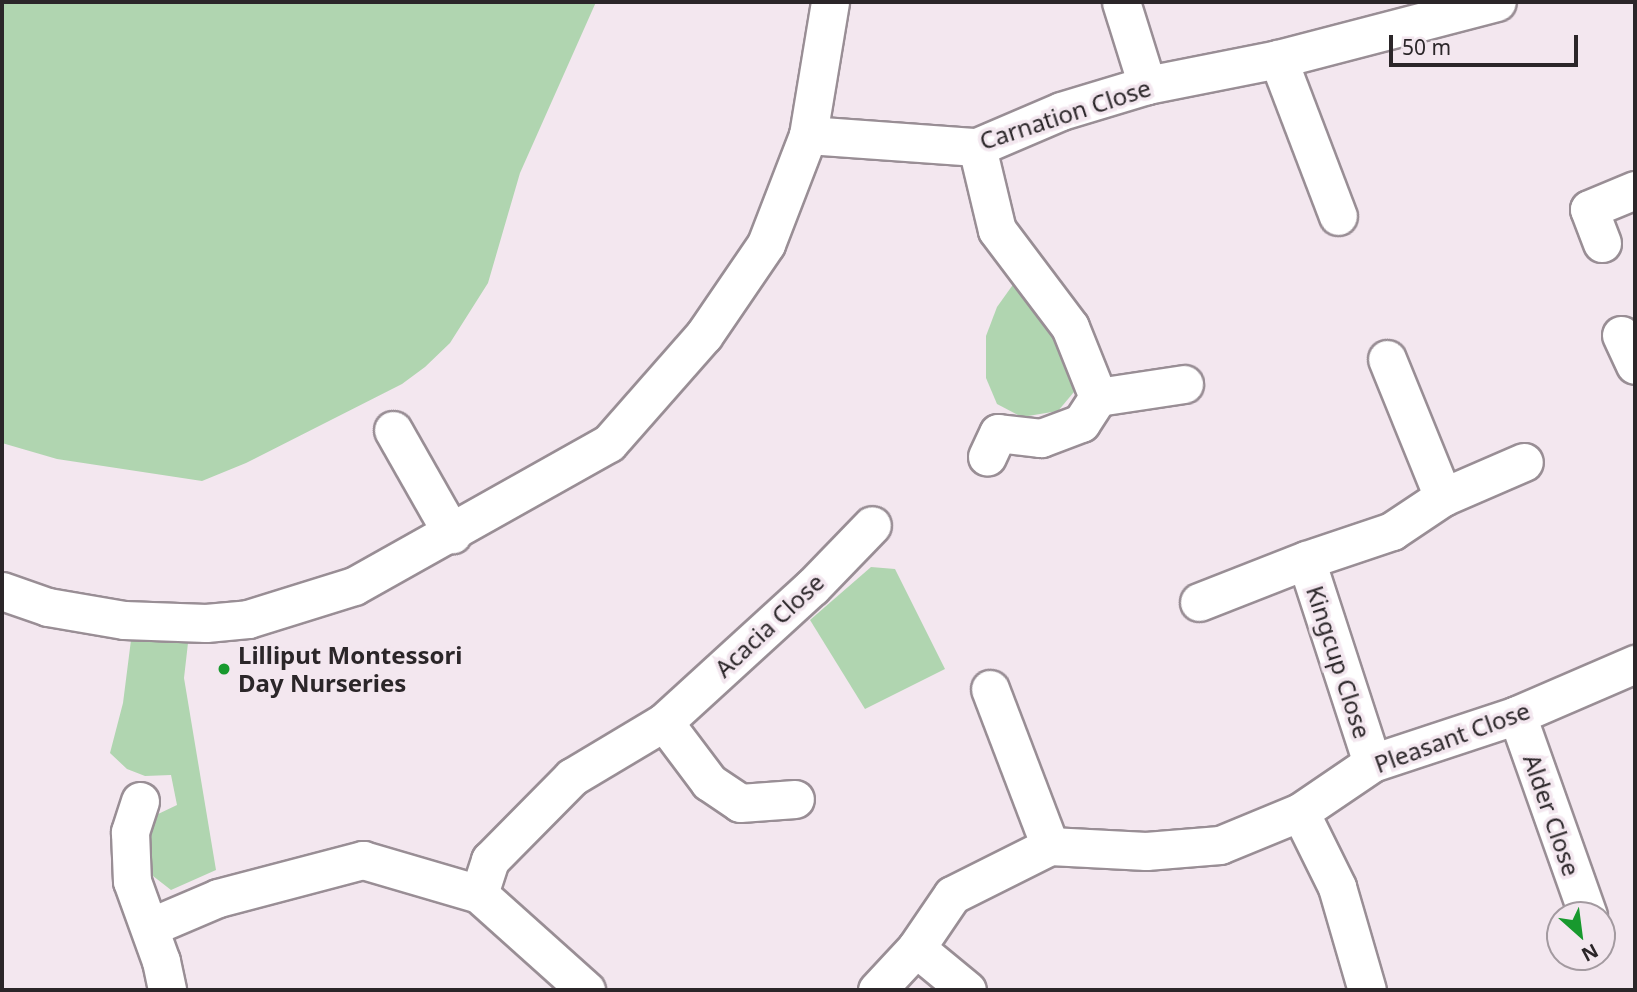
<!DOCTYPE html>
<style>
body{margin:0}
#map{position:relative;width:1637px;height:992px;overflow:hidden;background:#f3e7ef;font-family:"Noto Sans",sans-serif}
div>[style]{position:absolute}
.green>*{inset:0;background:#b0d5b0}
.roads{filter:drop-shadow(2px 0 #998e95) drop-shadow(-2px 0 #998e95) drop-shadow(0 2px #998e95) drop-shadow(0 -2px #998e95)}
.minor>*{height:37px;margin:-18.5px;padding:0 18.5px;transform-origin:18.5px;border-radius:18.5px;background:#fff}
.dots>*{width:19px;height:19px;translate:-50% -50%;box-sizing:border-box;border:4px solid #f3e7ef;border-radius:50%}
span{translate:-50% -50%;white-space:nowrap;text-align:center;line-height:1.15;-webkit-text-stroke:7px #f3e7ef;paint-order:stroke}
.street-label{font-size:24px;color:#2b2629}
.poi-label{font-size:24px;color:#2b2629;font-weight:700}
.left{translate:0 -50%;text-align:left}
.frame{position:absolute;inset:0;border:4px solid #2b2629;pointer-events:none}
.north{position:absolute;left:1546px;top:901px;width:70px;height:70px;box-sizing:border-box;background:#f3e7ef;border:2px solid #a39aa0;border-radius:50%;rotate:152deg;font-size:19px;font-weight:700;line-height:28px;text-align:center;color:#2b2629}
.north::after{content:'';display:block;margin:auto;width:24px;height:32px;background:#18992e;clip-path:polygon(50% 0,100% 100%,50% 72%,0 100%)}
.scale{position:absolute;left:1389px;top:35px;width:189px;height:32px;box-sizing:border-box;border:4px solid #2b2629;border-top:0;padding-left:9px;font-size:21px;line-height:24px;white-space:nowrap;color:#2b2629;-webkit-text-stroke:5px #f3e7ef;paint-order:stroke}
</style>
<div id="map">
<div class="green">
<div style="clip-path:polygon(2px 2px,596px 2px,520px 173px,488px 283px,450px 343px,425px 367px,402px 384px,246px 463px,202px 481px,57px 459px,2px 443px)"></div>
<div style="clip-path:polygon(1025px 278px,1079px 386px,1058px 411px,1022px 417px,997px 404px,986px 378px,986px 336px,997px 307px,1017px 279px)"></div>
<div style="clip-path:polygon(871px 567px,895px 569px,945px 669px,865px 709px,810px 620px)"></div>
<div style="clip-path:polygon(131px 640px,188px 643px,184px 678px,216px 870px,171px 890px,153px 876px,146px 856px,156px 815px,177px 805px,171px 775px,145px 776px,127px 769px,110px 753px,123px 703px)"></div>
</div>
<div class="roads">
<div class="minor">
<div style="left:1121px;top:2px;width:87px;rotate:72.6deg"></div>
<div style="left:1278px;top:59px;width:168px;rotate:69.1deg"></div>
<div style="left:808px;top:135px;width:169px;rotate:4.1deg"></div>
<div style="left:977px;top:147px;width:91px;rotate:-23.2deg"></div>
<div style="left:1061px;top:111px;width:90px;rotate:-16.8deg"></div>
<div style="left:1147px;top:85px;width:134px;rotate:-11.2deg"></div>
<div style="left:1278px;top:59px;width:226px;rotate:-14.6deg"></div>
<div style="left:977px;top:147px;width:85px;rotate:76.5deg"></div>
<div style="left:997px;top:230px;width:121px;rotate:53deg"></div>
<div style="left:1070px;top:327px;width:75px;rotate:68.2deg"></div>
<div style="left:1098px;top:397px;width:31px;rotate:123deg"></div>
<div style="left:1081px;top:423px;width:43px;rotate:159.4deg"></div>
<div style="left:1041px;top:438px;width:43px;rotate:-173.4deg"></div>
<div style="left:998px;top:433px;width:26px;rotate:115deg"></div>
<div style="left:1602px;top:243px;width:36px;rotate:-111deg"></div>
<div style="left:1589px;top:209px;width:50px;rotate:-22.4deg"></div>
<div style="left:1621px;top:335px;width:33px;rotate:65deg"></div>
<div style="left:1387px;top:359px;width:149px;rotate:67.9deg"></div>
<div style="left:1098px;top:397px;width:87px;rotate:-8.6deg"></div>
<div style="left:393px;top:430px;width:120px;rotate:60.4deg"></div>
<div style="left:2px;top:591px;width:49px;rotate:19.2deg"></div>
<div style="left:48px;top:607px;width:77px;rotate:9.7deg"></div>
<div style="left:124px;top:620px;width:82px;rotate:2.1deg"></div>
<div style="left:206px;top:623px;width:42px;rotate:-5.4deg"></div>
<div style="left:248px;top:619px;width:111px;rotate:-17.3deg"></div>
<div style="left:354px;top:586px;width:292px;rotate:-29.3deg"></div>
<div style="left:609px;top:443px;width:144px;rotate:-48.7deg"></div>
<div style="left:704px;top:335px;width:110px;rotate:-55.7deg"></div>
<div style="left:766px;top:244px;width:117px;rotate:-68.9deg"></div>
<div style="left:808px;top:135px;width:135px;rotate:-80.6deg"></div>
<div style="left:1199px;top:602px;width:115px;rotate:-21.4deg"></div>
<div style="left:990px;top:689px;width:168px;rotate:69.1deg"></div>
<div style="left:1517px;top:715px;width:212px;rotate:70.5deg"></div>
<div style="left:664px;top:722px;width:75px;rotate:53.1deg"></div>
<div style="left:709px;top:782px;width:37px;rotate:34deg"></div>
<div style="left:740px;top:803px;width:55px;rotate:-4.2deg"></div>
<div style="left:1372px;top:763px;width:213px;rotate:-108deg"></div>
<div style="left:1306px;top:560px;width:91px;rotate:-18.6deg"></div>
<div style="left:1392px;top:531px;width:61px;rotate:-33.7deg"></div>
<div style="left:1443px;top:497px;width:88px;rotate:-23.4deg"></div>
<div style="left:140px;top:801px;width:33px;rotate:108deg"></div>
<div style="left:130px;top:832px;width:49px;rotate:87.7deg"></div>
<div style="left:132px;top:881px;width:85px;rotate:70.1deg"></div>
<div style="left:161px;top:961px;width:30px;rotate:78deg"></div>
<div style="left:1300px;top:812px;width:84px;rotate:63.7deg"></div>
<div style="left:1337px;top:887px;width:107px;rotate:73.8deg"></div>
<div style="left:479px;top:894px;width:36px;rotate:-72deg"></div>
<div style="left:490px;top:860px;width:117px;rotate:-45.3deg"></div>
<div style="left:572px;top:777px;width:107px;rotate:-30.9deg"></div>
<div style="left:664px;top:722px;width:200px;rotate:-42.4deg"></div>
<div style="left:812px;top:587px;width:86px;rotate:-45.9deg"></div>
<div style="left:150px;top:927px;width:74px;rotate:-23.1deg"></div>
<div style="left:218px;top:898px;width:150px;rotate:-14.7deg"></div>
<div style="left:363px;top:860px;width:121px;rotate:16.3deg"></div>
<div style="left:479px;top:894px;width:144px;rotate:41.9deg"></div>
<div style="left:916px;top:948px;width:66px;rotate:39.5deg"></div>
<div style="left:877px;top:990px;width:57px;rotate:-47.1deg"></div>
<div style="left:916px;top:948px;width:64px;rotate:-55.8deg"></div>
<div style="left:952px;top:895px;width:110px;rotate:-26.6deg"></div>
<div style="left:1050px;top:846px;width:96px;rotate:3deg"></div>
<div style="left:1146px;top:851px;width:74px;rotate:-4.6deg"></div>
<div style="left:1220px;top:845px;width:87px;rotate:-22.4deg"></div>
<div style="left:1300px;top:812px;width:87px;rotate:-34.2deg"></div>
<div style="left:1372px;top:763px;width:153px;rotate:-18.3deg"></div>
<div style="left:1517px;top:715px;width:129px;rotate:-23.4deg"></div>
</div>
</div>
<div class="dots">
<div style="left:224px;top:669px;background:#18992e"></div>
</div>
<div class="street-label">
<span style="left:1065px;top:114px;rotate:-18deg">Carnation Close</span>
<span style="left:769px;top:625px;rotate:-43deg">Acacia Close</span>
<span style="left:1339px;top:662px;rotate:72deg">Kingcup Close</span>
<span style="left:1452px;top:737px;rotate:-20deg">Pleasant Close</span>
<span style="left:1552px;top:815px;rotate:71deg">Alder Close</span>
</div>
<div class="poi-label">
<span class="left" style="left:238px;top:669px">Lilliput Montessori<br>Day Nurseries</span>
</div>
<div class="frame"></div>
<div class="north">N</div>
<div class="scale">50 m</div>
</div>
